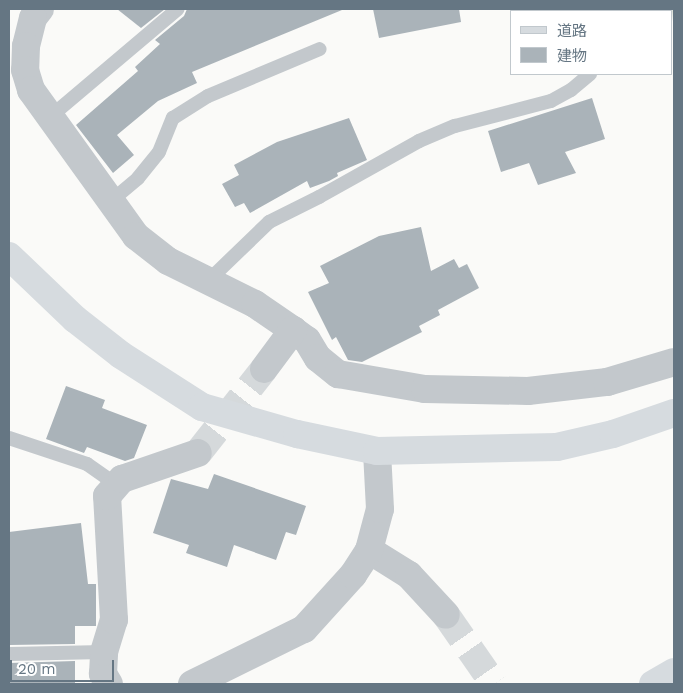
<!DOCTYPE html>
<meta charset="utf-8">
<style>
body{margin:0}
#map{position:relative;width:683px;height:693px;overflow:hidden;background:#fafaf8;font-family:"Work Sans","Noto Sans JP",sans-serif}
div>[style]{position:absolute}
.green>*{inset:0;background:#dadfd7}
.building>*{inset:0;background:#aab3b9}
.street-tunnel>*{height:28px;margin-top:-14px;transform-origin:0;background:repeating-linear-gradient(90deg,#d5d9db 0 28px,transparent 0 42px)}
.lane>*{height:14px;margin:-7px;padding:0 7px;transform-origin:7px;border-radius:7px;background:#c3c8cc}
.street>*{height:28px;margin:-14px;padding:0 14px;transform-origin:14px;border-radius:14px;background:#c3c8cc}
.secondary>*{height:28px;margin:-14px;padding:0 14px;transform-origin:14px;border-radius:14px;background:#d6dbdf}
.highway>*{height:28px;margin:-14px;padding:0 14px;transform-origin:14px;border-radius:14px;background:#d6dbdf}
span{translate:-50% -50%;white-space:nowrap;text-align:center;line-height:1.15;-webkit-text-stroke:5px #fff;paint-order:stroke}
.frame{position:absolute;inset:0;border:10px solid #657683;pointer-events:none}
.legend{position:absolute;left:510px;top:10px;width:162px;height:65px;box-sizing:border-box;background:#fff;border:1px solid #c1c8cd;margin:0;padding:6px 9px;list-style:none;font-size:15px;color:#657683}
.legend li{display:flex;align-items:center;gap:10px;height:25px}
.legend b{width:25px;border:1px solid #c1c8cd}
.scale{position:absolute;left:10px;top:660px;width:104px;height:22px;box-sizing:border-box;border:2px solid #657683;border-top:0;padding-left:6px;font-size:15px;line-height:18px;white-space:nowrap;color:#657683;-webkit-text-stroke:4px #fff;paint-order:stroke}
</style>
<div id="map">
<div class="green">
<div style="clip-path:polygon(625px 9px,674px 9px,674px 33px,672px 11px)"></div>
</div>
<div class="building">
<div style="clip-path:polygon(117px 9px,165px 9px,141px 28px)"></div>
<div style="clip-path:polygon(187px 9px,342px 10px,192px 72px,197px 83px,158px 101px,117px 135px,134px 155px,113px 173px,76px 125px,138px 71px,135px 67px,160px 44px,155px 40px,184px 16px)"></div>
<div style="clip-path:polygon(373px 9px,459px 9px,461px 22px,379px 38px)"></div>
<div style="clip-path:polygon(592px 98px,605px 139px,565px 152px,576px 173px,538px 185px,529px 163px,501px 172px,488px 131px)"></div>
<div style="clip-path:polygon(349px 118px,367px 160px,337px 173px,338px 176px,329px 181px,310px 188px,307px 181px,250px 213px,244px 203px,235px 207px,222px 184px,239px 175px,234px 165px,277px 142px)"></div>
<div style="clip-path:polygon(421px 227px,431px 271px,454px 259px,459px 268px,467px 264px,479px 288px,438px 310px,440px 315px,419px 326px,422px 332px,362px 362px,348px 360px,336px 337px,332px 340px,308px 292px,329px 283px,320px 266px,379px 236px)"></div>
<div style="clip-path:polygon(66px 386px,105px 400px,102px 408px,147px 425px,134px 458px,125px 461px,87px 447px,84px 453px,46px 439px)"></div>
<div style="clip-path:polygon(214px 474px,306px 506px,296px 535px,286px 532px,276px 560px,234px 545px,227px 567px,186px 553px,189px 545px,153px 533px,171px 479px,208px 489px)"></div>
<div style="clip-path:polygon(81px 523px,88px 584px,96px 584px,96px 626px,75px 626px,75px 644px,9px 645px,9px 532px)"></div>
<div style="clip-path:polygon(75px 661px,75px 684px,9px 684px,9px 663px)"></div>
</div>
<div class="street-tunnel">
<div style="left:198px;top:453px;width:107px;rotate:-51.8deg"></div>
<div style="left:446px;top:615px;width:84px;rotate:55.2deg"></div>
</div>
<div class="lane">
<div style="left:50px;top:117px;width:167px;rotate:-40.2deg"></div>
<div style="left:111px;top:201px;width:35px;rotate:-40deg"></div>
<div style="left:138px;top:178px;width:33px;rotate:-51deg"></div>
<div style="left:159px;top:152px;width:37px;rotate:-68deg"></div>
<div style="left:173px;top:118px;width:41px;rotate:-32.2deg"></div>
<div style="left:208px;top:96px;width:121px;rotate:-22.8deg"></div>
<div style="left:208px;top:281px;width:85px;rotate:-44deg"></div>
<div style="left:269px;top:222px;width:56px;rotate:-26.6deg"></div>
<div style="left:319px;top:197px;width:115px;rotate:-29.2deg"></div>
<div style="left:419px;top:141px;width:39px;rotate:-23deg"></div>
<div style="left:455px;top:126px;width:99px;rotate:-14.6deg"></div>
<div style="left:551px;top:101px;width:23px;rotate:-29deg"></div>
<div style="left:571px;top:90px;width:25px;rotate:-40deg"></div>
<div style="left:9px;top:438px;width:82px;rotate:18.4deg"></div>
<div style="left:87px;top:464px;width:37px;rotate:35deg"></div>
<div style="left:9px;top:654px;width:95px;rotate:-1.2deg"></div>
</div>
<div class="street">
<div style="left:40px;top:9px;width:11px;rotate:128deg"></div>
<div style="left:33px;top:18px;width:29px;rotate:104deg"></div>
<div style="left:26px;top:46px;width:24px;rotate:92deg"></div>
<div style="left:25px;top:70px;width:21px;rotate:73deg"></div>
<div style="left:31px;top:90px;width:180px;rotate:54.3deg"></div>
<div style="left:136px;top:236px;width:41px;rotate:38deg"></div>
<div style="left:168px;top:261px;width:97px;rotate:26.3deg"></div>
<div style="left:255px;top:304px;width:46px;rotate:34.4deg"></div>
<div style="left:293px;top:330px;width:17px;rotate:36deg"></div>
<div style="left:307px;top:340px;width:21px;rotate:59deg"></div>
<div style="left:318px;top:358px;width:26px;rotate:39deg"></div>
<div style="left:338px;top:374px;width:88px;rotate:9.8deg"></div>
<div style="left:425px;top:389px;width:103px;rotate:1.1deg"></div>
<div style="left:528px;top:391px;width:80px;rotate:-6.5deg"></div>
<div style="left:607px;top:382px;width:70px;rotate:-16.6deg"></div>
<div style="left:264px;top:369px;width:49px;rotate:-53.4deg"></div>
<div style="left:369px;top:550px;width:47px;rotate:32deg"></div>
<div style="left:409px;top:575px;width:54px;rotate:47.2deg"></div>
<div style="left:109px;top:684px;width:12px;rotate:-121deg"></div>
<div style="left:103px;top:674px;width:22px;rotate:-87deg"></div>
<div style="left:104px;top:652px;width:34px;rotate:-73deg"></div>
<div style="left:114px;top:620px;width:124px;rotate:-93.2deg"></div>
<div style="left:107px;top:496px;width:23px;rotate:-49deg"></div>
<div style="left:122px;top:479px;width:80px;rotate:-18.9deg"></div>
<div style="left:192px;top:684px;width:125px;rotate:-26.2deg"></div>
<div style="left:304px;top:629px;width:73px;rotate:-47.8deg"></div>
<div style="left:353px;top:575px;width:30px;rotate:-57deg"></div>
<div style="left:369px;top:550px;width:42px;rotate:-75deg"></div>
<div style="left:380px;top:509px;width:58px;rotate:-93deg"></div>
</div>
<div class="secondary">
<div style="left:9px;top:256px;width:91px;rotate:43.7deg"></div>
<div style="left:75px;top:319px;width:58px;rotate:38deg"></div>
<div style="left:121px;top:355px;width:96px;rotate:32.7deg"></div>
<div style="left:202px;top:407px;width:99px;rotate:15.9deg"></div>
<div style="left:297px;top:434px;width:82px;rotate:12deg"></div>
<div style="left:377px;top:451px;width:180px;rotate:-1.3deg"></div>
<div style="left:557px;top:447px;width:57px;rotate:-13.1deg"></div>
<div style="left:613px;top:434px;width:65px;rotate:-19deg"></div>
</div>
<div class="highway">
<div style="left:653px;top:684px;width:24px;rotate:-30deg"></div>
</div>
<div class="frame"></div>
<ul class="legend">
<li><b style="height:6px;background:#d6dbdf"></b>道路</li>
<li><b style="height:14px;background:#aab3b9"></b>建物</li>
</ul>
<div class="scale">20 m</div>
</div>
